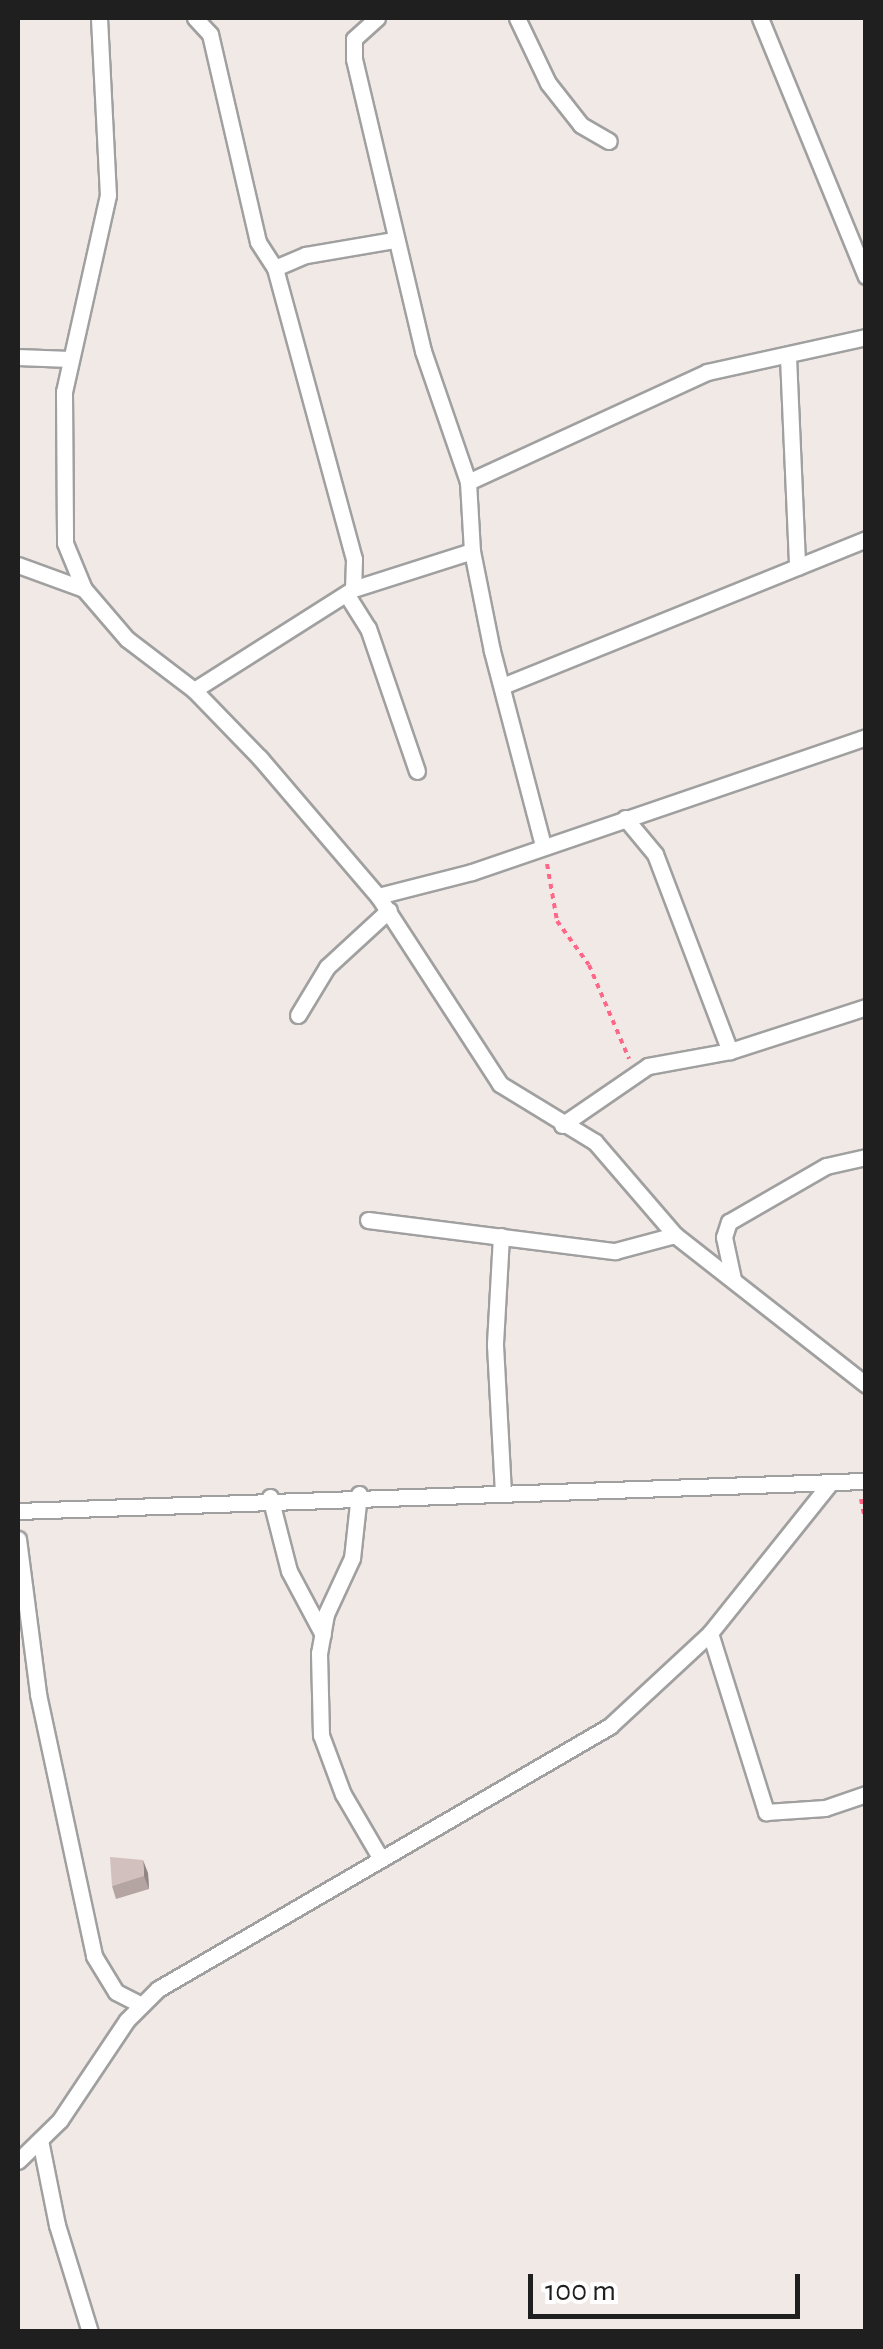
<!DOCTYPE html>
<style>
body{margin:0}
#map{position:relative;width:883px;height:2349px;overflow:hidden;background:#f1e9e5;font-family:"Alegreya Sans",sans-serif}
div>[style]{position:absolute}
.path>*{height:4px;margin-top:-2px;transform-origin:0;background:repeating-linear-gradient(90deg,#ff6788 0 5px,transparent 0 10px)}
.roads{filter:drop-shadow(2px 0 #a0a0a0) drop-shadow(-2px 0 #a0a0a0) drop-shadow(0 2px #a0a0a0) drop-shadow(0 -2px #a0a0a0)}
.street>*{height:15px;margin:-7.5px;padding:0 7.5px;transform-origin:7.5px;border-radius:7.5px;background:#fff}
.wall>*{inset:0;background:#b4a5a3}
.shaded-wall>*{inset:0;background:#928685}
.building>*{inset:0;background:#d1c0be}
span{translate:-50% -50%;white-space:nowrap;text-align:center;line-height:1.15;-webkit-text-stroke:10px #fff;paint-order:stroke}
.frame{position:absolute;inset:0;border:20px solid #1f1f1f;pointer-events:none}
.scale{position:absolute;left:528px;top:2274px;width:272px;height:45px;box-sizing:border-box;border:5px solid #1f1f1f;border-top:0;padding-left:12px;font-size:30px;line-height:35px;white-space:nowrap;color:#1f1f1f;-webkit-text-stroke:8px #fff;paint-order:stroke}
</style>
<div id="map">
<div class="path">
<div style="left:547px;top:864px;width:58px;rotate:80deg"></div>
<div style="left:557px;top:921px;width:54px;rotate:54deg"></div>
<div style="left:589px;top:965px;width:102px;rotate:66.9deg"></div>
<div style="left:861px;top:1499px;width:25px;rotate:79deg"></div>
</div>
<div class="roads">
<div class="street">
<div style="left:99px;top:18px;width:177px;rotate:87.1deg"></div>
<div style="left:108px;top:195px;width:202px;rotate:102.6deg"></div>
<div style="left:64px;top:392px;width:151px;rotate:89.6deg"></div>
<div style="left:65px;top:543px;width:50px;rotate:67.6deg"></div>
<div style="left:84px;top:589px;width:66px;rotate:49.3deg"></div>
<div style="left:127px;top:639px;width:84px;rotate:37.3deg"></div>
<div style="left:194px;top:690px;width:95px;rotate:45.9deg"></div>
<div style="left:260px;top:758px;width:182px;rotate:49.5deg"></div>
<div style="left:378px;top:896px;width:224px;rotate:57deg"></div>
<div style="left:500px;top:1084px;width:111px;rotate:31.4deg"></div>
<div style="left:595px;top:1142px;width:123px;rotate:49.3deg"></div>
<div style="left:675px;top:1235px;width:243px;rotate:38.1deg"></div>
<div style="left:195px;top:18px;width:22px;rotate:47deg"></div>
<div style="left:210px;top:34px;width:213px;rotate:77deg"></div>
<div style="left:258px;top:242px;width:31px;rotate:57deg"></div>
<div style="left:377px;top:18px;width:31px;rotate:138deg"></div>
<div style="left:354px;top:39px;width:20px;rotate:90deg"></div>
<div style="left:354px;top:59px;width:300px;rotate:76.7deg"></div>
<div style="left:423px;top:351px;width:139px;rotate:71deg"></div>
<div style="left:468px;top:482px;width:69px;rotate:86.7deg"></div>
<div style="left:472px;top:551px;width:102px;rotate:78.7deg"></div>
<div style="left:492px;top:651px;width:201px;rotate:75.3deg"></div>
<div style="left:517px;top:18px;width:72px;rotate:64.5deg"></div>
<div style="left:548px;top:83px;width:53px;rotate:51.8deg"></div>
<div style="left:581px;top:125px;width:32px;rotate:30deg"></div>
<div style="left:760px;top:18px;width:279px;rotate:67.7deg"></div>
<div style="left:18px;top:357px;width:51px;rotate:2.2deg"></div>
<div style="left:788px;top:357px;width:210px;rotate:87.5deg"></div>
<div style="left:468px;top:482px;width:263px;rotate:-24.7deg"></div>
<div style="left:707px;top:372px;width:163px;rotate:-12.4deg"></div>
<div style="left:18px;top:565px;width:70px;rotate:20deg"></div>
<div style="left:353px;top:589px;width:125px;rotate:-17.7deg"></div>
<div style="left:347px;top:595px;width:39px;rotate:58deg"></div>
<div style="left:368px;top:628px;width:151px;rotate:71.1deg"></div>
<div style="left:505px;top:685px;width:389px;rotate:-22deg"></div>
<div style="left:194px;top:690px;width:188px;rotate:-32.4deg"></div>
<div style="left:353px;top:589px;width:30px;rotate:-88deg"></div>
<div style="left:354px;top:559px;width:302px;rotate:-105.2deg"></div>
<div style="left:275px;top:268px;width:34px;rotate:-23deg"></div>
<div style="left:306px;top:255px;width:89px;rotate:-9.7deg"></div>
<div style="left:625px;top:818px;width:47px;rotate:50.2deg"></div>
<div style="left:655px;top:854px;width:211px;rotate:69.2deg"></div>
<div style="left:378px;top:896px;width:97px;rotate:-14.3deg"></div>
<div style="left:472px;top:872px;width:416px;rotate:-18.9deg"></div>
<div style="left:298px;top:1015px;width:56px;rotate:-58.9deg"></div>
<div style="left:327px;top:967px;width:84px;rotate:-42.6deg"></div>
<div style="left:562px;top:1125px;width:104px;rotate:-34.5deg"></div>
<div style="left:648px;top:1066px;width:83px;rotate:-10.4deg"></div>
<div style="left:730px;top:1051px;width:143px;rotate:-17.9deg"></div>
<div style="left:368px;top:1220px;width:249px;rotate:7.2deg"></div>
<div style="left:615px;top:1251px;width:62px;rotate:-14.9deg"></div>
<div style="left:501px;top:1236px;width:109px;rotate:93.2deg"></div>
<div style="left:495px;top:1345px;width:147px;rotate:86.9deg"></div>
<div style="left:733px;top:1279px;width:43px;rotate:-102.1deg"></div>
<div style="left:724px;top:1237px;width:16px;rotate:-72deg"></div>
<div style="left:729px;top:1222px;width:112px;rotate:-30deg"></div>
<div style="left:826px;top:1166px;width:41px;rotate:-12.7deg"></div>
<div style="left:359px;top:1494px;width:64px;rotate:96.2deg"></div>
<div style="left:352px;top:1558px;width:62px;rotate:114.9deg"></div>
<div style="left:326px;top:1614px;width:40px;rotate:100deg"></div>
<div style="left:319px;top:1653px;width:82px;rotate:88.6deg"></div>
<div style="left:321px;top:1735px;width:63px;rotate:69.6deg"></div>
<div style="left:343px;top:1794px;width:75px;rotate:59.7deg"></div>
<div style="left:270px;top:1497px;width:76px;rotate:75.6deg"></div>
<div style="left:289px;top:1571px;width:72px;rotate:62deg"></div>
<div style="left:18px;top:1511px;width:849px;rotate:-2.03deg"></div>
<div style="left:18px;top:1539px;width:156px;rotate:82.6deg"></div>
<div style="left:38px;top:1694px;width:268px;rotate:77.9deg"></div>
<div style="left:94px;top:1956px;width:42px;rotate:58.6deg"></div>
<div style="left:116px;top:1992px;width:27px;rotate:27deg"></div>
<div style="left:710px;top:1633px;width:188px;rotate:72.6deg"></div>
<div style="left:766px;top:1812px;width:59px;rotate:-3.9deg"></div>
<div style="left:825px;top:1808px;width:43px;rotate:-18.9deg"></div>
<div style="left:40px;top:2140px;width:87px;rotate:78.7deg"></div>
<div style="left:57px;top:2225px;width:112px;rotate:72.9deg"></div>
<div style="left:18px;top:2161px;width:59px;rotate:-44.3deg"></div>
<div style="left:60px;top:2120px;width:120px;rotate:-56.2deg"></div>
<div style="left:127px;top:2020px;width:44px;rotate:-45deg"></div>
<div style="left:158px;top:1989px;width:523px;rotate:-30.19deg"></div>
<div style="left:610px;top:1726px;width:137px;rotate:-42.9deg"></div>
<div style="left:710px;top:1633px;width:192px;rotate:-51.3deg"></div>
</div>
</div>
<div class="wall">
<div style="clip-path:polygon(148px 1873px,149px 1889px,116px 1899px,112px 1886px)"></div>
</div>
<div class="shaded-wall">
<div style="clip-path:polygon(143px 1860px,148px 1873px,149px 1889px,144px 1876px)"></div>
</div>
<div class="building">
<div style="clip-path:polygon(110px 1857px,143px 1860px,144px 1876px,112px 1886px)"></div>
</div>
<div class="frame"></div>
<div class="scale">100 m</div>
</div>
